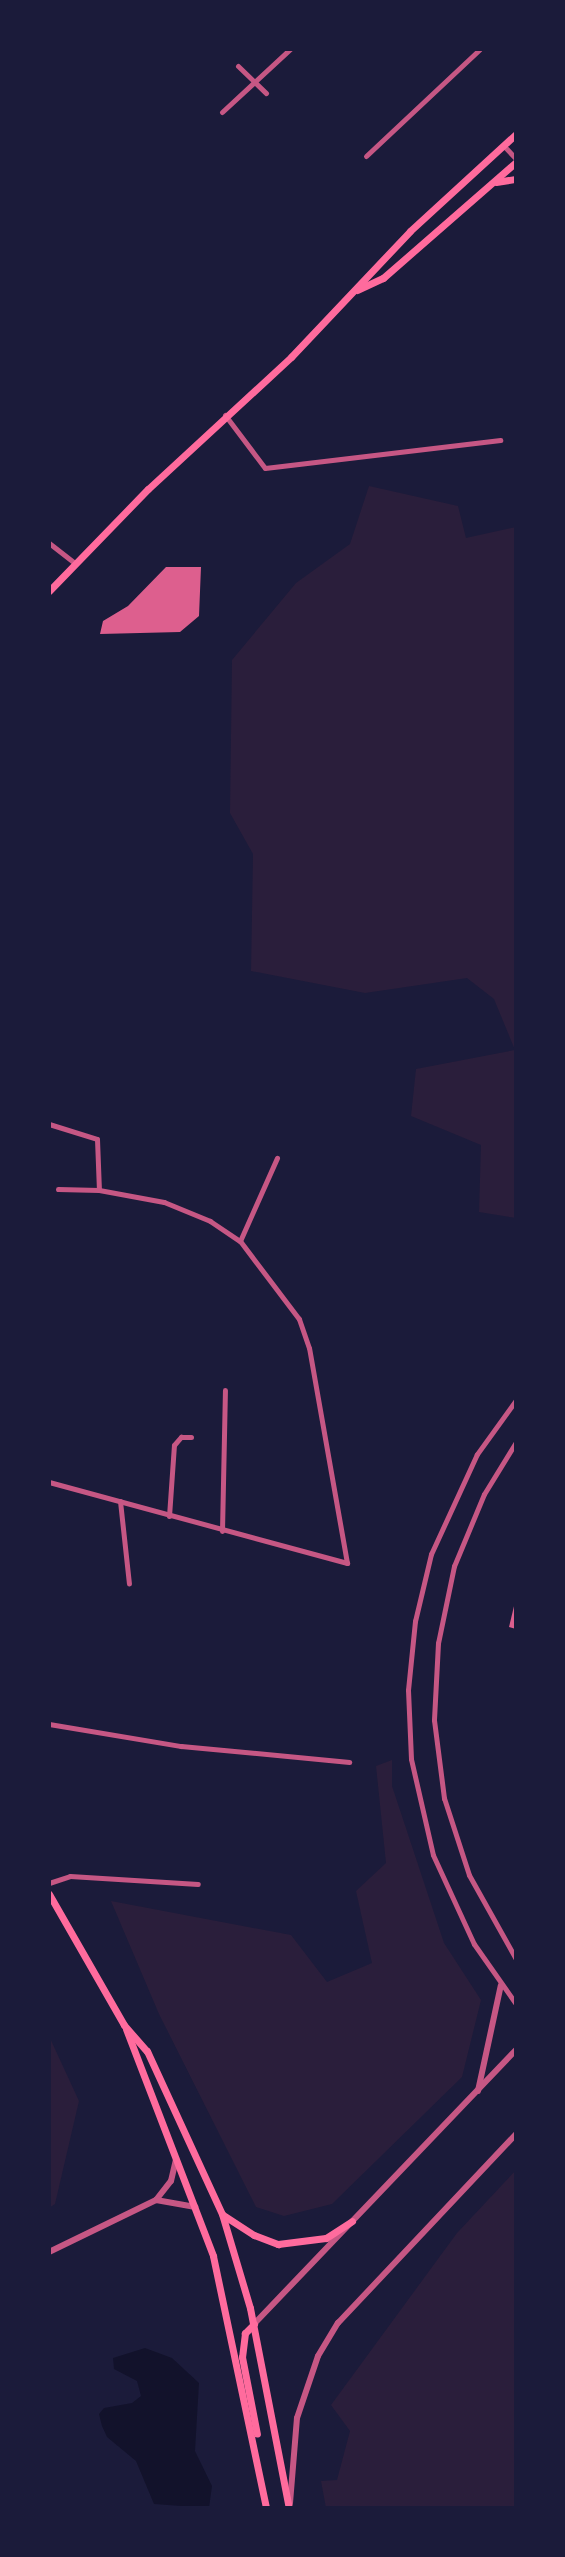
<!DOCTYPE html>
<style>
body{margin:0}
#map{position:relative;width:565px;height:2557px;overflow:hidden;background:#1b1b3a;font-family:"Roboto Condensed",sans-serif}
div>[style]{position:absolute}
.green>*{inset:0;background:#2a1e3b}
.water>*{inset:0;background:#12122b}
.building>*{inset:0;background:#dd5f8e}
.minor>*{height:5px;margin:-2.5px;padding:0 2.5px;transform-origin:2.5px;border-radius:2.5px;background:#c65784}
.tertiary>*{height:6px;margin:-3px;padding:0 3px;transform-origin:3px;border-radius:3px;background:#c65784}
.secondary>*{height:7px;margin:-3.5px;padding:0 3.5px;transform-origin:3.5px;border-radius:3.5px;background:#ff6b9d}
span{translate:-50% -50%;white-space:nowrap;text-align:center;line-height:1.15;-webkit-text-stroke:5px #1b1b3a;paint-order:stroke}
.frame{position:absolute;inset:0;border:51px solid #1b1b3a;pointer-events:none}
</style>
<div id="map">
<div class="green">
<div style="clip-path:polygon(369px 486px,458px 506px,466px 538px,516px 527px,516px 1218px,479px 1212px,481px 1145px,411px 1116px,416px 1069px,515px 1050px,494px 999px,467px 978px,365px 993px,251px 971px,253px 854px,230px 813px,232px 660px,296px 583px,350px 544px)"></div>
<div style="clip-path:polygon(392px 1760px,392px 1786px,444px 1943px,481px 2000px,462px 2077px,332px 2204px,284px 2216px,256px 2207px,159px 2014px,111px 1901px,291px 1935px,327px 1982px,372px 1963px,356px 1891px,386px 1863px,376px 1766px)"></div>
<div style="clip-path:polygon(49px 2036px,79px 2101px,55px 2204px,49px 2208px)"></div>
<div style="clip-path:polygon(516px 2170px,516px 2508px,326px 2508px,321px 2481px,337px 2480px,350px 2431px,331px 2405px,457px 2233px)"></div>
</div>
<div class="water">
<div style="clip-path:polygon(145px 2348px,172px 2358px,199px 2383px,195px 2451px,212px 2486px,209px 2508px,154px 2504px,136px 2461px,107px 2437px,102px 2426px,99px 2414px,104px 2408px,132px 2403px,141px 2396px,137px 2381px,114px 2369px,113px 2358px)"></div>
</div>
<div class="building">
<div style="clip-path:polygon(166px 567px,201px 567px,199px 616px,180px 632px,100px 634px,103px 621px,128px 606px)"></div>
<div style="clip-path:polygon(515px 1602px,516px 1602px,516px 1629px,509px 1627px)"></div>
</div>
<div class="minor">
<div style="left:238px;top:66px;width:39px;rotate:44deg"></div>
<div style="left:222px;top:112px;width:93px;rotate:-42.8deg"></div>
<div style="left:504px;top:146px;width:18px;rotate:47deg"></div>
<div style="left:366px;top:156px;width:156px;rotate:-43.2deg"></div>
<div style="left:225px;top:415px;width:66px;rotate:53deg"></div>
<div style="left:265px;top:468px;width:237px;rotate:-6.8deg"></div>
<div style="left:49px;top:543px;width:33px;rotate:38deg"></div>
<div style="left:49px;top:1124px;width:50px;rotate:17.4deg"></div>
<div style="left:97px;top:1139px;width:51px;rotate:87.8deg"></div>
<div style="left:99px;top:1190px;width:66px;rotate:10.5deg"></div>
<div style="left:164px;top:1202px;width:50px;rotate:22.4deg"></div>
<div style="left:210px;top:1221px;width:36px;rotate:34deg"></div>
<div style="left:240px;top:1241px;width:91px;rotate:-66deg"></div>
<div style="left:58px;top:1189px;width:41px;rotate:1.4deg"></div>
<div style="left:516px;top:1400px;width:67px;rotate:125.8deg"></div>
<div style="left:477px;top:1454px;width:110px;rotate:114.7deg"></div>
<div style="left:431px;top:1554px;width:69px;rotate:103.4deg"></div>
<div style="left:415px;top:1621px;width:69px;rotate:95.8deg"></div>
<div style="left:408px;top:1690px;width:69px;rotate:87.5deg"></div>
<div style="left:411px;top:1759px;width:98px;rotate:77.1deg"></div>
<div style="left:433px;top:1855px;width:98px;rotate:65.3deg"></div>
<div style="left:474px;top:1944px;width:73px;rotate:55deg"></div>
<div style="left:516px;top:1442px;width:61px;rotate:121.6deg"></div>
<div style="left:484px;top:1494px;width:78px;rotate:112.6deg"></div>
<div style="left:454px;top:1566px;width:79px;rotate:101.7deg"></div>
<div style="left:438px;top:1643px;width:77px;rotate:93deg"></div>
<div style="left:434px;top:1720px;width:79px;rotate:82.7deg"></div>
<div style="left:444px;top:1798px;width:81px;rotate:72deg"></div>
<div style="left:469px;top:1875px;width:96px;rotate:60.8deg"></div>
<div style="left:49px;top:1482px;width:309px;rotate:15.2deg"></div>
<div style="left:347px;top:1563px;width:218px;rotate:-100deg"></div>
<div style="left:309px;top:1348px;width:31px;rotate:-109deg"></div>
<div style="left:299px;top:1319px;width:98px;rotate:-127.1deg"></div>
<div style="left:120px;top:1501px;width:83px;rotate:83.8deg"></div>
<div style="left:169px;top:1516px;width:71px;rotate:-86deg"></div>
<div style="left:174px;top:1445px;width:11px;rotate:-49deg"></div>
<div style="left:181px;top:1437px;width:10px"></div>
<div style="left:222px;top:1531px;width:141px;rotate:-88.8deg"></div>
<div style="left:49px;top:1724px;width:134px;rotate:9.5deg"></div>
<div style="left:181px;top:1746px;width:169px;rotate:5.4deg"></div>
<div style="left:49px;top:1883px;width:22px;rotate:-18deg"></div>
<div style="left:70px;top:1876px;width:128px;rotate:3.6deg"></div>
</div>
<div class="tertiary">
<div style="left:478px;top:2091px;width:108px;rotate:-77.8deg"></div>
<div style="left:156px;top:2200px;width:24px;rotate:-52deg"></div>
<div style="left:171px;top:2181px;width:23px;rotate:-77deg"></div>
<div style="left:49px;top:2252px;width:119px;rotate:-25.9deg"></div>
<div style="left:156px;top:2200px;width:40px;rotate:10deg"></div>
<div style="left:254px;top:2324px;width:379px;rotate:-46.3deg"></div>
<div style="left:290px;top:2503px;width:85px;rotate:-85.3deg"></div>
<div style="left:297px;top:2418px;width:65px;rotate:-71.3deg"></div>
<div style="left:318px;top:2356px;width:39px;rotate:-59deg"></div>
<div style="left:338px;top:2323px;width:260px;rotate:-46.7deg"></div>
</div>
<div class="secondary">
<div style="left:496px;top:182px;width:20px;rotate:-9deg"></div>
<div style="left:357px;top:290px;width:29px;rotate:-25deg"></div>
<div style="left:383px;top:278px;width:176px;rotate:-41.1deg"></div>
<div style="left:49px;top:591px;width:142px;rotate:-45.9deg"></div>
<div style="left:148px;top:489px;width:195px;rotate:-42.7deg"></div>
<div style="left:291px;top:357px;width:173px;rotate:-46.6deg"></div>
<div style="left:410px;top:231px;width:144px;rotate:-42.5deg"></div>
<div style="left:49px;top:1894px;width:151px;rotate:60.2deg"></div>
<div style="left:124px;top:2025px;width:35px;rotate:49deg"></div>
<div style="left:147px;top:2051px;width:179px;rotate:65.3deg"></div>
<div style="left:222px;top:2214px;width:98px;rotate:73.4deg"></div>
<div style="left:250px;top:2308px;width:204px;rotate:79deg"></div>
<div style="left:126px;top:2029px;width:243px;rotate:69deg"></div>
<div style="left:213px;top:2256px;width:258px;rotate:78.1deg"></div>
<div style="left:223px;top:2215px;width:37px;rotate:33deg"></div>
<div style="left:254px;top:2235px;width:26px;rotate:21deg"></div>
<div style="left:278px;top:2244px;width:48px;rotate:-7.1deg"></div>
<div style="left:326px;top:2238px;width:31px;rotate:-33deg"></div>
<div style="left:254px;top:2324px;width:13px;rotate:135deg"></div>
<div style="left:245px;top:2333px;width:24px;rotate:97deg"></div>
<div style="left:242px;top:2357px;width:78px;rotate:79deg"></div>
</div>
<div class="frame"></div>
</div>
